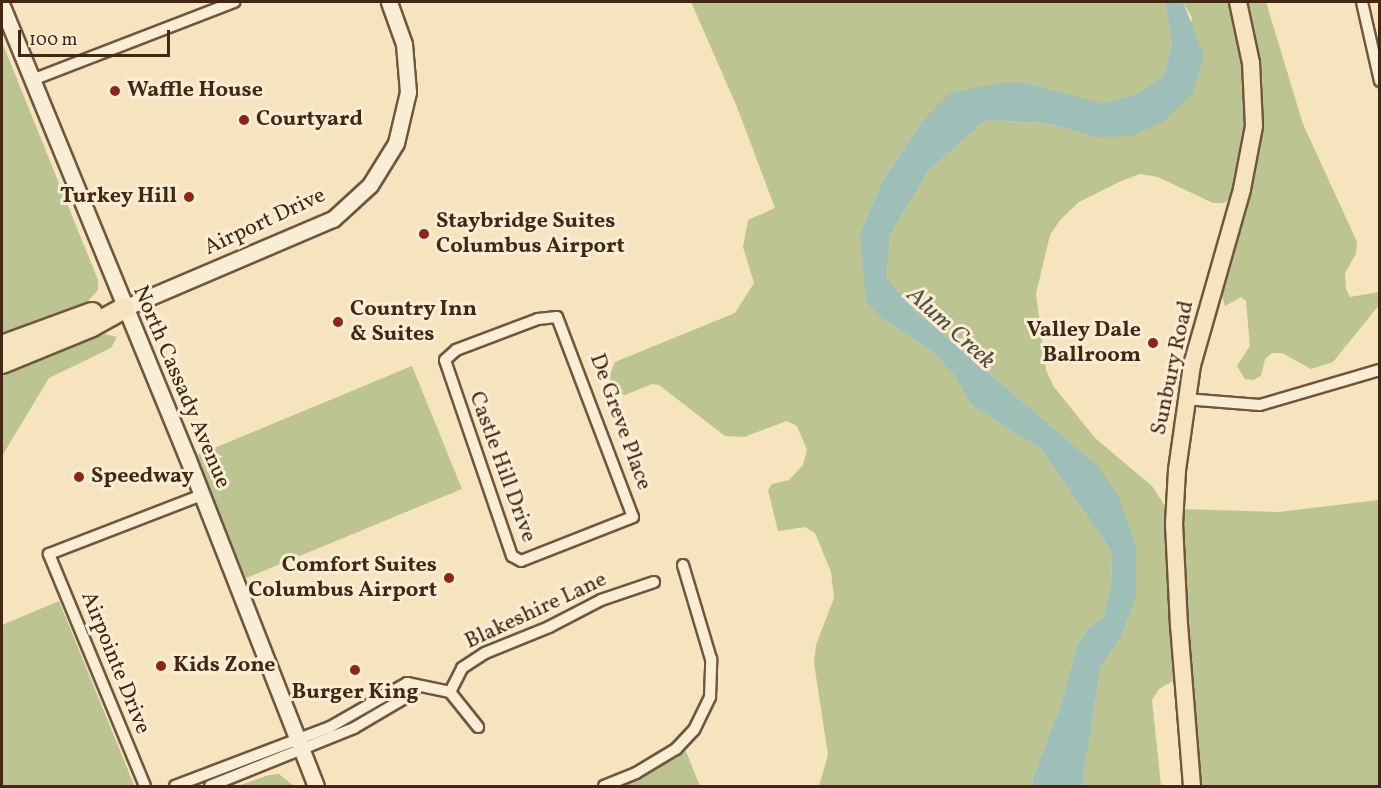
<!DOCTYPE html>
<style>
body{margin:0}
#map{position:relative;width:1381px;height:788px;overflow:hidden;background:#f6e4be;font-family:Vollkorn,serif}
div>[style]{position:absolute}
.green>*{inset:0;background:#bcc491}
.water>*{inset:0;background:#9ebeb8}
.roads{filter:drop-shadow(2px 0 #70563e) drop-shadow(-2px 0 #70563e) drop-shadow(0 2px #70563e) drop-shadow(0 -2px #70563e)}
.street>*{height:10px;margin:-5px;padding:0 5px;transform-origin:5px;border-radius:5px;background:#f9edd5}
.secondary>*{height:15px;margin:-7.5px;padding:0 7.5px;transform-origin:7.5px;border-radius:7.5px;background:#f9edd5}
.primary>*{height:16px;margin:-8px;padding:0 8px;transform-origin:8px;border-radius:8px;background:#f6e4be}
.highway>*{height:20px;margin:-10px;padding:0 10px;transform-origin:10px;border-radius:10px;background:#f6e4be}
.dots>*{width:16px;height:16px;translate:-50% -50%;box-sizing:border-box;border:3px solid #f9edd5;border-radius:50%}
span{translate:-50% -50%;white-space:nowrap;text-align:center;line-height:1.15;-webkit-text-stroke:6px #f9edd5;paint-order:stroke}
.poi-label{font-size:22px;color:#432714;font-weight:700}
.left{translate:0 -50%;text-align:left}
.right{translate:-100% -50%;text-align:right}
.street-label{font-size:22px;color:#432714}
.water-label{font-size:24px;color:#5a4d3d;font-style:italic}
.frame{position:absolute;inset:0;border:3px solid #432714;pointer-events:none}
.scale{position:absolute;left:18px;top:30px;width:152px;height:27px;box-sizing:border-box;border:3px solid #432714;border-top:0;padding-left:8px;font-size:18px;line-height:21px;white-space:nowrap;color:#432714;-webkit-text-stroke:4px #f9edd5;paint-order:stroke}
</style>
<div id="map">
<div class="green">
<div style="clip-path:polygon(691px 2px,1165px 2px,1172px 44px,1164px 75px,1139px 93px,1103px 105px,1026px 83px,920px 124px,883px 180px,860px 233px,887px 322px,933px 352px,955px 376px,971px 405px,1041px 449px,1111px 551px,1112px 582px,1103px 618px,1088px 628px,1076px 648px,1061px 705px,1032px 779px,1033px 786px,819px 786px,828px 755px,814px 663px,816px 645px,834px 598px,831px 572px,815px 533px,805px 527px,778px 531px,768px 490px,772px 484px,789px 480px,803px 465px,807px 450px,797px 426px,787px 421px,744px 437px,725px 436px,659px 385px,652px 384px,625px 395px,615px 393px,609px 377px,615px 362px,735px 313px,754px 283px,743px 247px,748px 220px,775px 208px,737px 107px)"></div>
<div style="clip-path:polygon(1183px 2px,1229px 2px,1244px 76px,1247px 122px,1244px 154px,1231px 198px,1224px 203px,1213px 203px,1158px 177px,1140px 174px,1119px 182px,1079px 202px,1060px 220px,1050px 235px,1036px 294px,1046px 370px,1054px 387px,1095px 438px,1152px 486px,1167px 509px,1166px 561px,1178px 678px,1159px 689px,1152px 700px,1161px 786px,1082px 786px,1101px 667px,1122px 635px,1136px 597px,1097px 465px,912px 308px,887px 278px,890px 235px,929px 170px,986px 120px,1045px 123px,1096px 137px,1164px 121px,1192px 18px)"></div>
<div style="clip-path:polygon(1247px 2px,1266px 2px,1303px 124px,1357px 242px,1356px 254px,1345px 273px,1346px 289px,1350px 297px,1379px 292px,1379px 305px,1333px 362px,1311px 369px,1282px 353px,1272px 353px,1265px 359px,1261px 376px,1253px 380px,1245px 379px,1237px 366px,1250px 346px,1246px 301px,1241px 297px,1225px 306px,1221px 293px,1263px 126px,1262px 68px)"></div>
<div style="clip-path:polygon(2px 42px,98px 280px,98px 290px,85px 304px,2px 336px)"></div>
<div style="clip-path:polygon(105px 334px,117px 337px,111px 348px,49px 378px,2px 456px,2px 375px)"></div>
<div style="clip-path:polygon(412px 366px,462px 489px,246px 578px,195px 456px)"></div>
<div style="clip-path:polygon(1379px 500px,1379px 786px,1201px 786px,1182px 579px,1180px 509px,1278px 512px)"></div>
<div style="clip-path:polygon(59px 601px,132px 780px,134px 786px,2px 786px,2px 625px)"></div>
<div style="clip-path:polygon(685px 749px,700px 786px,617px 786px,654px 771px)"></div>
<div style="clip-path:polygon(279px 774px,294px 786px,238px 786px,269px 775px)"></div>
</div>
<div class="water">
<div style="clip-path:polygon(1165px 2px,1183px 2px,1204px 56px,1193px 93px,1164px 121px,1132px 136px,1096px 137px,1045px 123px,986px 120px,929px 170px,890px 235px,887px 278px,912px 308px,1097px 465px,1117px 493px,1136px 546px,1136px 597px,1122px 635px,1101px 667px,1082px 786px,1033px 786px,1032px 779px,1061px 705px,1076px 648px,1088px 628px,1103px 618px,1112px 582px,1111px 551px,1041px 449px,971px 405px,955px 376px,933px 352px,887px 322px,866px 302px,860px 233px,883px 180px,920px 124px,950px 93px,1000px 83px,1026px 83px,1103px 104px,1139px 93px,1164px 75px,1172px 44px)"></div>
</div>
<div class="roads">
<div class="street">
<div style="left:1362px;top:2px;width:81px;rotate:77.2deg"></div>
<div style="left:32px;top:80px;width:217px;rotate:-21.1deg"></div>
<div style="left:557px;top:317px;width:214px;rotate:69.2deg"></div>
<div style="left:633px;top:517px;width:120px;rotate:158.6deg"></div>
<div style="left:521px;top:561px;width:10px;rotate:-151deg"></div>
<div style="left:512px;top:556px;width:207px;rotate:-108.9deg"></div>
<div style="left:445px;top:360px;width:15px;rotate:-42deg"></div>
<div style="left:456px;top:350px;width:88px;rotate:-20.7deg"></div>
<div style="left:538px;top:319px;width:19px;rotate:-6deg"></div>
<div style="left:1185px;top:399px;width:75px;rotate:4.6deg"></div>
<div style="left:1260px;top:405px;width:125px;rotate:-16.3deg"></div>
<div style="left:450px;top:692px;width:27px;rotate:-63deg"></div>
<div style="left:462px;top:668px;width:27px;rotate:-33deg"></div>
<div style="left:485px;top:653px;width:69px;rotate:-22.1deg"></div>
<div style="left:549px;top:627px;width:59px;rotate:-27.4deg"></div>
<div style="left:601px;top:600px;width:56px;rotate:-18.8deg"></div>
<div style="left:145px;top:786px;width:251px;rotate:-112.5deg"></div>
<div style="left:49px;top:554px;width:164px;rotate:-21.1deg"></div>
<div style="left:175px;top:786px;width:166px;rotate:-20.8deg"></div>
<div style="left:330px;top:727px;width:89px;rotate:-29.7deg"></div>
<div style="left:407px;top:683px;width:44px;rotate:11.8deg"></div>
<div style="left:450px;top:692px;width:45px;rotate:51.3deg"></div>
<div style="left:210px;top:786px;width:155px;rotate:-21.9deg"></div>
<div style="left:354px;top:728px;width:65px;rotate:-30.5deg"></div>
<div style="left:410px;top:695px;width:11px;rotate:-56deg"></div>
<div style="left:604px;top:786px;width:35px;rotate:-22deg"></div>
<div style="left:636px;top:773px;width:47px;rotate:-31deg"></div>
<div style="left:676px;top:749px;width:26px;rotate:-47deg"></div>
<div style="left:694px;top:730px;width:37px;rotate:-64deg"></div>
<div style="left:710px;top:697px;width:38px;rotate:-88deg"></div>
<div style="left:711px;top:659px;width:98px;rotate:-106.6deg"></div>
</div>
<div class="secondary">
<div style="left:2px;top:6px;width:487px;rotate:67.7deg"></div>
<div style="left:187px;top:457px;width:353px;rotate:68.6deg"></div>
<div style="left:124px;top:308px;width:227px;rotate:-23.1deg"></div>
<div style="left:333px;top:219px;width:50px;rotate:-42.6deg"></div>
<div style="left:370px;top:185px;width:49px;rotate:-58.2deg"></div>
<div style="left:396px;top:143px;width:52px;rotate:-76.8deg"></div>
<div style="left:408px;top:92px;width:48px;rotate:-94.8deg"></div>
<div style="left:404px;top:44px;width:45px;rotate:-109.7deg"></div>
</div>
<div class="primary">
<div style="left:1192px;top:786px;width:161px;rotate:-94.6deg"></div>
<div style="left:1179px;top:626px;width:102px;rotate:-92.8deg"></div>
<div style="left:1174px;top:524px;width:54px;rotate:-86.8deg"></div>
<div style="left:1177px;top:470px;width:106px;rotate:-81.9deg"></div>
<div style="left:1192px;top:365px;width:183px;rotate:-74.1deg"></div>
<div style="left:1242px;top:189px;width:64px;rotate:-79.2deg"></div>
<div style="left:1254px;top:126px;width:63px;rotate:-92.7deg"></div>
<div style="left:1251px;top:63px;width:62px;rotate:-102deg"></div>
</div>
<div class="highway">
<div style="left:2px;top:346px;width:96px;rotate:-20.1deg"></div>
<div style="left:2px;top:363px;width:97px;rotate:-22.3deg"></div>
<div style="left:92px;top:326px;width:37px;rotate:-29deg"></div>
</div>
</div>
<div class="dots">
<div style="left:115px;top:91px;background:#8f2418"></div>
<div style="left:244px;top:120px;background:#8f2418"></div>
<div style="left:189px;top:197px;background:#8f2418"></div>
<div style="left:424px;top:234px;background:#8f2418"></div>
<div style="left:338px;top:322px;background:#8f2418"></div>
<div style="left:1153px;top:343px;background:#8f2418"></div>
<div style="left:79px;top:477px;background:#8f2418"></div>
<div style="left:449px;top:578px;background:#8f2418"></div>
<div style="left:161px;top:666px;background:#8f2418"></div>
<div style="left:355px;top:670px;background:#8f2418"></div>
</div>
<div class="poi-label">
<span class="left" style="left:127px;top:91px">Waffle House</span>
<span class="left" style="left:256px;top:120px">Courtyard</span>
<span class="right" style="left:177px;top:197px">Turkey Hill</span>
<span class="left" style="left:436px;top:234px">Staybridge Suites<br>Columbus Airport</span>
<span class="left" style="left:350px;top:322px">Country Inn<br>&amp; Suites</span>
<span class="right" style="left:1141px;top:343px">Valley Dale<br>Ballroom</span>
<span class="left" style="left:91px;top:477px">Speedway</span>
<span class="right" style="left:437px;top:578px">Comfort Suites<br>Columbus Airport</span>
<span class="left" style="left:173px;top:666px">Kids Zone</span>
<span style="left:355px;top:693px">Burger King</span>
</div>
<div class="street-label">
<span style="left:265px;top:222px;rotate:-25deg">Airport Drive</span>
<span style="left:1173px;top:368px;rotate:-78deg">Sunbury Road</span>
<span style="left:181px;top:387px;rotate:67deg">North Cassady Avenue</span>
<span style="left:620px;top:422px;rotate:70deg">De Greve Place</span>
<span style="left:502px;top:467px;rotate:70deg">Castle Hill Drive</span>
<span style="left:536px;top:611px;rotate:-25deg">Blakeshire Lane</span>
<span style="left:115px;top:663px;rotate:68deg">Airpointe Drive</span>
</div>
<div class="water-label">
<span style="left:950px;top:329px;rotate:42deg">Alum Creek</span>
</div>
<div class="frame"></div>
<div class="scale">100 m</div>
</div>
